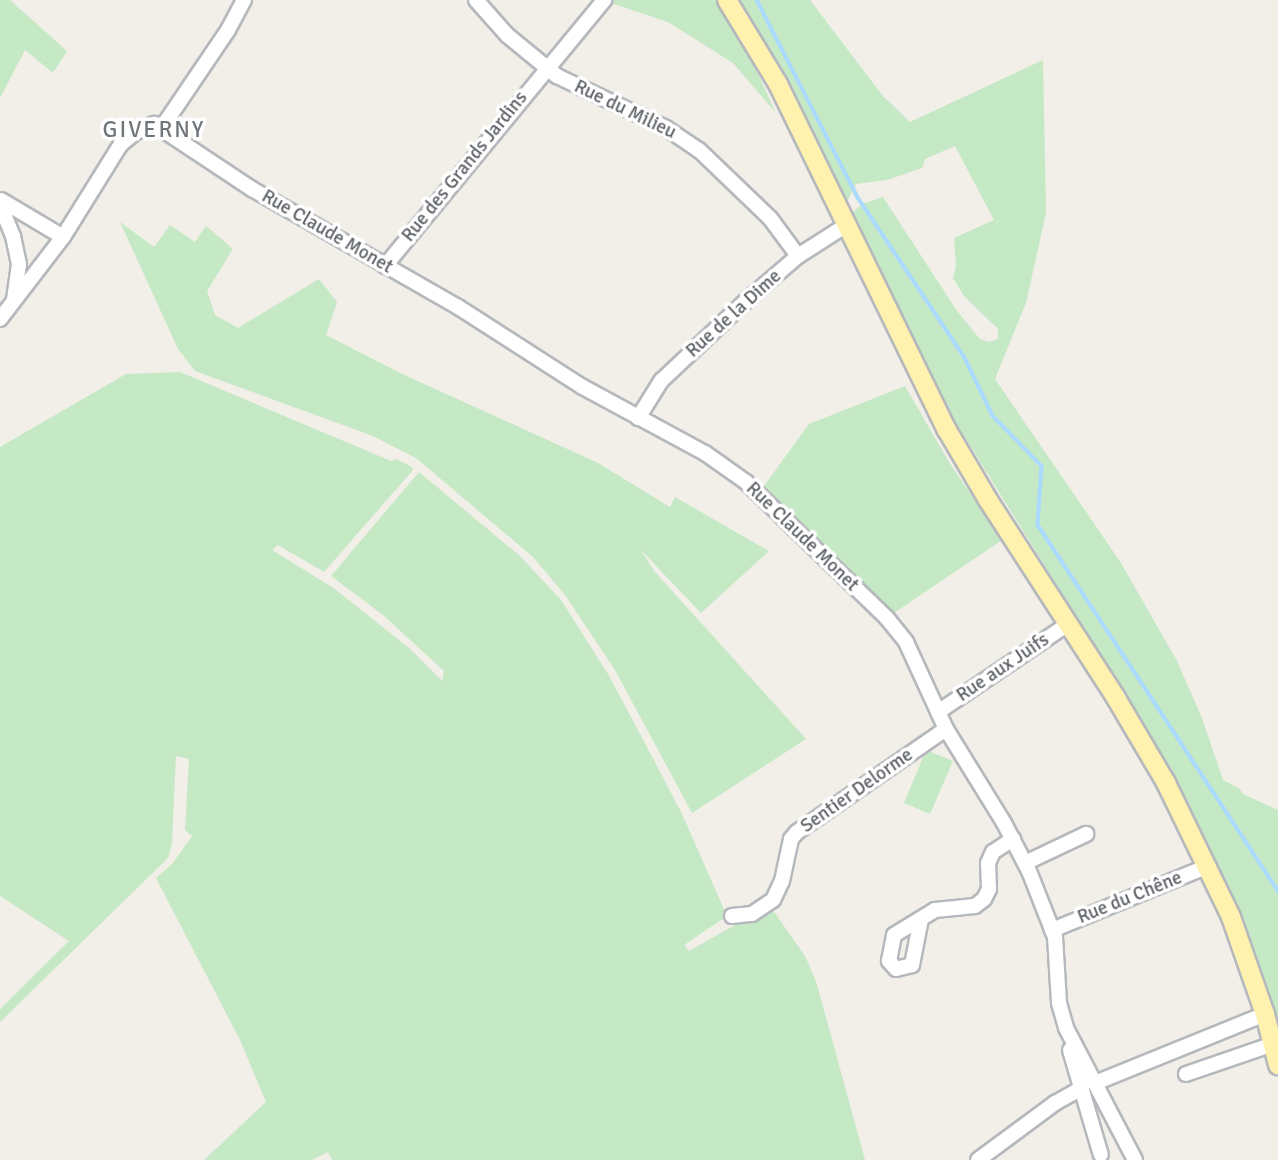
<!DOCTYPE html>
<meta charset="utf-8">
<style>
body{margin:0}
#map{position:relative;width:1278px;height:1160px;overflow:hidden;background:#f1efe8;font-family:Signika,sans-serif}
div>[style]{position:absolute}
.green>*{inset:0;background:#c5e8c5}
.stream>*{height:3.5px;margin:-1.75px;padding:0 1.75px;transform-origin:1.75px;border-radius:1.75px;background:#aadaff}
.roads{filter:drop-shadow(2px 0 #b5b8bc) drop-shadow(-2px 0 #b5b8bc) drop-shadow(0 2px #b5b8bc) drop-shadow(0 -2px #b5b8bc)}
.minor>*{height:14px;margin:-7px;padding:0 7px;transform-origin:7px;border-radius:7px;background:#fff}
.major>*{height:18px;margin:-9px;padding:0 9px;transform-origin:9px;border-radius:9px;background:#fff2af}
span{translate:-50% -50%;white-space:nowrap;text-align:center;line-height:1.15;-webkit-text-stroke:7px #fff;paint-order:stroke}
.street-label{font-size:19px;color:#5f6368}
.quarter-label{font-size:23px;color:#70757a;letter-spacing:2px}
</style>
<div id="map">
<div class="green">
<div style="clip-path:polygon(0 0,10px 0,67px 51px,53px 73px,25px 50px,0 98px)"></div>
<div style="clip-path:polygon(610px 0,716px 0,746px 48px,776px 113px,733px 63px,668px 22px,608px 2px)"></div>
<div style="clip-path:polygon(738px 0,810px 0,882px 95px,910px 122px,1043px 60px,1046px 213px,1026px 303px,995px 379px,1121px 563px,1177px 661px,1202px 718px,1223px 780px,1240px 789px,1243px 794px,1278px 810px,1278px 1047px,1222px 880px,1164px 758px,930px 381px,851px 214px,862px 204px,883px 197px,957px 311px,980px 339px,989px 342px,998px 339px,998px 329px,964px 296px,953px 278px,956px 266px,954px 238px,994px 220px,955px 146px,925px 159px,922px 168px,887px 180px,856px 184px,848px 200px,840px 198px,788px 83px)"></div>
<div style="clip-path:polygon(120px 222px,154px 247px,170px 225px,195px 242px,206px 226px,233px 249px,207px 291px,215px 315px,238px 328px,319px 279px,337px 302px,326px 335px,400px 373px,598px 463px,670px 507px,675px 497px,769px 551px,701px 613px,640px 549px,655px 572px,806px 739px,692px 813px,615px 670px,565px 595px,533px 557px,416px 458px,373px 436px,195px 371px,178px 349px)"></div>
<div style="clip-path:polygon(180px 372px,391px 461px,396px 459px,412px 467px,413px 470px,324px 572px,278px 545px,272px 550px,335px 589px,409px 648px,442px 681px,444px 671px,383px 615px,331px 576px,419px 472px,520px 556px,561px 600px,608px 674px,647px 747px,682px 814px,727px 916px,684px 945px,689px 951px,735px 925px,760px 919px,772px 909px,805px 956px,816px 981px,865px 1160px,332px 1160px,328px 1152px,312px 1160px,204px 1160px,266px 1102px,240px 1040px,156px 878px,173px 863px,192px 836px,185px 830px,189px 759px,176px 756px,172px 843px,168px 858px,0 1022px,0 1009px,69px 941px,0 896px,0 447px,126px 374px)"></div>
<div style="clip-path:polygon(905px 386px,949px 462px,1002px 540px,891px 615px,818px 548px,764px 486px,809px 424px)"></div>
<div style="clip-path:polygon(926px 750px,953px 761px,930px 814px,904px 803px)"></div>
</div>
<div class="stream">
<div style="left:757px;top:0;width:224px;rotate:62.9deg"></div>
<div style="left:859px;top:199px;width:191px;rotate:56.3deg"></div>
<div style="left:965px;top:358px;width:64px;rotate:64.2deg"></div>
<div style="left:993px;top:416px;width:70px;rotate:45.6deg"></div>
<div style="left:1042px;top:466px;width:59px;rotate:93.9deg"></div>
<div style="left:1038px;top:525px;width:438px;rotate:56.7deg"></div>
</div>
<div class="roads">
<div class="minor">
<div style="left:476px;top:0;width:47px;rotate:48.5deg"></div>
<div style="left:507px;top:35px;width:65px;rotate:39.4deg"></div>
<div style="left:557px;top:76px;width:121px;rotate:25.5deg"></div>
<div style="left:666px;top:128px;width:40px;rotate:34deg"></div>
<div style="left:699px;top:150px;width:98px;rotate:43.8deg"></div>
<div style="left:770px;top:218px;width:47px;rotate:53.6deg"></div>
<div style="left:161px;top:129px;width:120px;rotate:-55.9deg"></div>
<div style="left:228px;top:30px;width:34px;rotate:-62deg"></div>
<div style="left:1px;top:200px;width:72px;rotate:30.8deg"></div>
<div style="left:6px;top:205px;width:9px;rotate:103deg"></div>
<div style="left:4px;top:214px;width:24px;rotate:68deg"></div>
<div style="left:13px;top:236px;width:29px;rotate:78deg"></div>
<div style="left:19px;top:264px;width:36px;rotate:98deg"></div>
<div style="left:385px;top:266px;width:345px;rotate:-50.5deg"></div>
<div style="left:0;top:319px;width:103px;rotate:-52.5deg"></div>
<div style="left:63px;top:237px;width:110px;rotate:-58.1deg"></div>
<div style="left:121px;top:144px;width:19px;rotate:-39deg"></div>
<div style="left:136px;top:132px;width:20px;rotate:-24deg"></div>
<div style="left:154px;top:124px;width:118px;rotate:33.6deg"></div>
<div style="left:252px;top:189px;width:237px;rotate:29.8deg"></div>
<div style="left:458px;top:307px;width:146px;rotate:32.7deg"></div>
<div style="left:581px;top:386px;width:141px;rotate:28.4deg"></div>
<div style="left:705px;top:453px;width:50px;rotate:35.3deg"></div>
<div style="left:746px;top:482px;width:194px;rotate:44deg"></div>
<div style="left:886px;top:617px;width:32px;rotate:51deg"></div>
<div style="left:906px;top:642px;width:96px;rotate:65.3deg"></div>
<div style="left:946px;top:729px;width:110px;rotate:58.3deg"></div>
<div style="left:1004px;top:823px;width:54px;rotate:62.5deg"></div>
<div style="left:1029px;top:871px;width:71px;rotate:68.5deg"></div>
<div style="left:1055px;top:937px;width:66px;rotate:86.5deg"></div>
<div style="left:1059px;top:1003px;width:26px;rotate:74deg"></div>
<div style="left:1066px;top:1028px;width:149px;rotate:62.4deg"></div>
<div style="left:638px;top:418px;width:44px;rotate:-58.1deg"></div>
<div style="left:661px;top:381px;width:120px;rotate:-43.3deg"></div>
<div style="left:748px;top:299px;width:66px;rotate:-40.7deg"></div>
<div style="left:798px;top:256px;width:56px;rotate:-32.6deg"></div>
<div style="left:938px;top:712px;width:157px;rotate:-34.1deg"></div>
<div style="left:1025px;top:863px;width:68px;rotate:-25.4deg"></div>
<div style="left:732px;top:916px;width:20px;rotate:-6deg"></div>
<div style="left:752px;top:914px;width:25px;rotate:-34deg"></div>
<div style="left:773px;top:900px;width:21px;rotate:-65deg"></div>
<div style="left:782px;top:881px;width:43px;rotate:-77.9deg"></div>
<div style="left:791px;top:839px;width:9px;rotate:-49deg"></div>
<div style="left:797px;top:832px;width:181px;rotate:-34.7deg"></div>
<div style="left:921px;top:919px;width:47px;rotate:101.1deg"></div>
<div style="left:912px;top:965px;width:16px;rotate:166deg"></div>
<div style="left:896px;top:969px;width:11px;rotate:-131deg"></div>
<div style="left:889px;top:961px;width:26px;rotate:-79deg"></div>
<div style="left:894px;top:935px;width:48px;rotate:-31.4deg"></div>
<div style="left:935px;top:910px;width:40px;rotate:-5.7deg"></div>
<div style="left:975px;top:906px;width:11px;rotate:-38deg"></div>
<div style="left:984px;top:899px;width:11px;rotate:-63deg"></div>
<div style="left:989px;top:889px;width:26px;rotate:-92deg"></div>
<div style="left:988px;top:863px;width:12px;rotate:-66deg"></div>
<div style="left:993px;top:852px;width:24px;rotate:-33deg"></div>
<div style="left:1052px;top:930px;width:169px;rotate:-22.3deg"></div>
<div style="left:1070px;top:1050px;width:109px;rotate:73.6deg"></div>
<div style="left:1186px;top:1074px;width:92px;rotate:-19deg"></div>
<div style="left:1095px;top:1083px;width:183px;rotate:-22.1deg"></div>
<div style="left:978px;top:1160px;width:96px;rotate:-36.5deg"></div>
<div style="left:1055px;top:1103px;width:31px;rotate:-29deg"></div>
</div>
<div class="major">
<div style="left:727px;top:0;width:98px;rotate:58.7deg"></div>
<div style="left:778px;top:84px;width:385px;rotate:64deg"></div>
<div style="left:947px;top:430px;width:81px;rotate:59.6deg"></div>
<div style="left:988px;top:500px;width:236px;rotate:57.1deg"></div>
<div style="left:1116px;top:698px;width:99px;rotate:59.5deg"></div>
<div style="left:1166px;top:783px;width:149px;rotate:64.1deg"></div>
<div style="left:1231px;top:917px;width:103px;rotate:70.7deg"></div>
<div style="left:1265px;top:1014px;width:53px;rotate:75.7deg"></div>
</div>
</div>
<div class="street-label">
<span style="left:625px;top:110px;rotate:26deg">Rue du Milieu</span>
<span style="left:465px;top:167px;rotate:-51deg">Rue des Grands Jardins</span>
<span style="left:327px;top:232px;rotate:30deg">Rue Claude Monet</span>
<span style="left:734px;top:314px;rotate:-42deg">Rue de la Dime</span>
<span style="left:802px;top:537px;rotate:44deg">Rue Claude Monet</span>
<span style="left:1003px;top:668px;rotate:-34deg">Rue aux Juifs</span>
<span style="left:857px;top:791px;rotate:-35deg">Sentier Delorme</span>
<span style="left:1130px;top:898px;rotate:-22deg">Rue du Chêne</span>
</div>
<div class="quarter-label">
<span style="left:154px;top:130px">GIVERNY</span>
</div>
</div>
